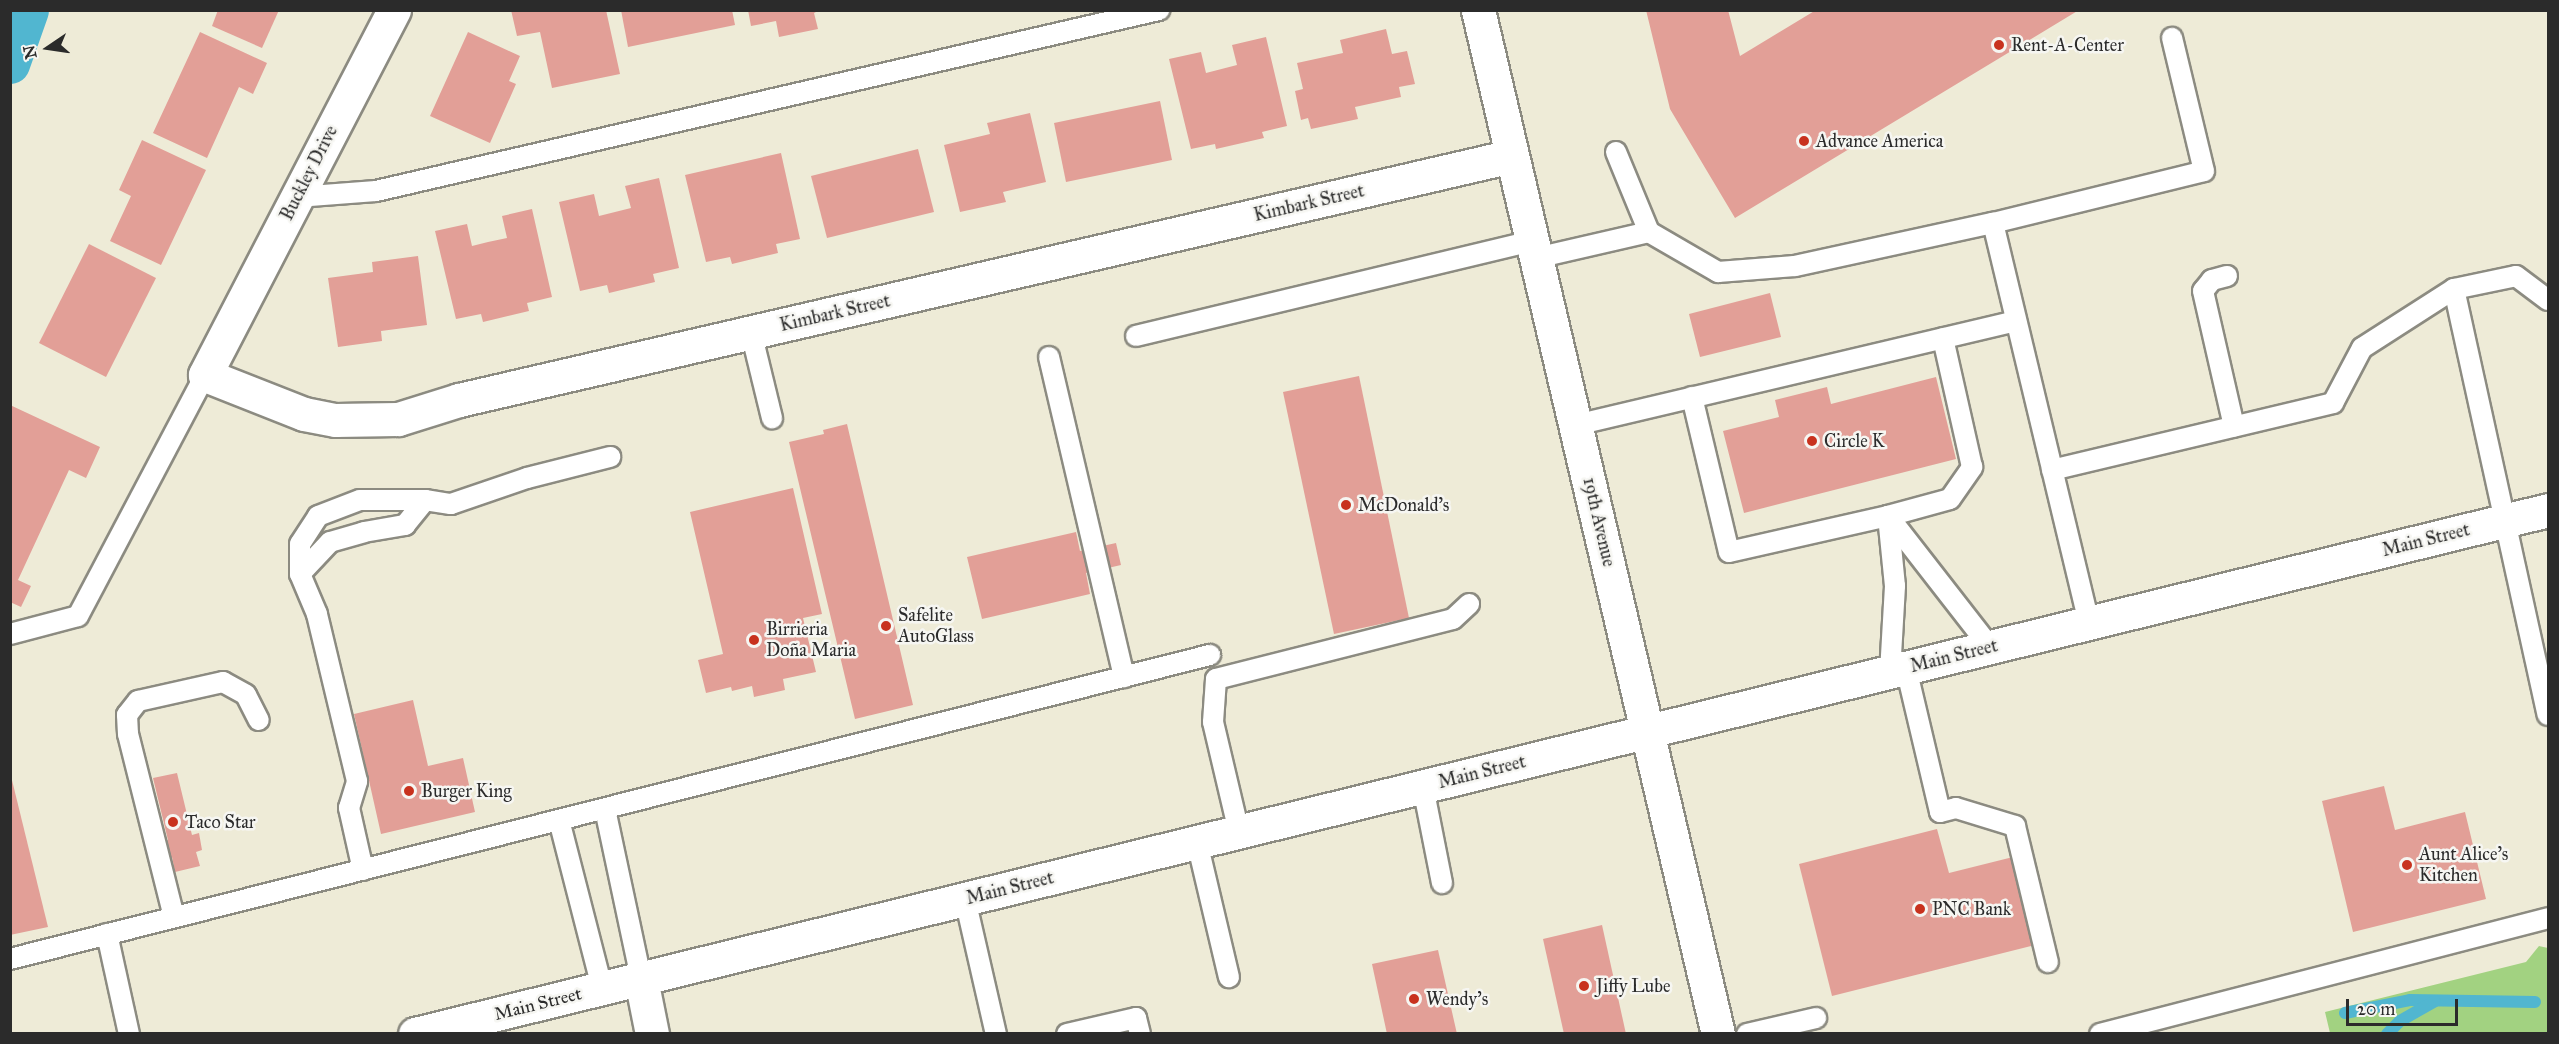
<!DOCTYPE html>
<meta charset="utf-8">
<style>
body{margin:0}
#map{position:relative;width:2559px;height:1044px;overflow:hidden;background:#eeebd7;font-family:"IM FELL Great Primer",serif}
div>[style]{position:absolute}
.green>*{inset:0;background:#a2d281}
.stream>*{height:12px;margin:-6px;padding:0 6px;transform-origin:6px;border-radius:6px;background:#51b6d0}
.canal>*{height:39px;margin:-19.5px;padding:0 19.5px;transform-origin:19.5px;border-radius:19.5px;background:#51b6d0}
.building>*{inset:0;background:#e29f97}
.roads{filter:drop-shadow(2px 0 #8c8b81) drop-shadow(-2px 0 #8c8b81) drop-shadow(0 2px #8c8b81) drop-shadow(0 -2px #8c8b81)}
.lane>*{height:20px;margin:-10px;padding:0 10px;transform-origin:10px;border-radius:10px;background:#fff}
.street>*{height:33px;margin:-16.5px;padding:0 16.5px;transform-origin:16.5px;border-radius:16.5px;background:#fff}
.secondary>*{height:33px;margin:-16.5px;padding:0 16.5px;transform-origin:16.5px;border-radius:16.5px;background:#fff}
.highway>*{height:33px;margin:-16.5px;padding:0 16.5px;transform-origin:16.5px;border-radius:16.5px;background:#fff}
.dots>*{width:16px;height:16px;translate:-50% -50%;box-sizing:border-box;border:3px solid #f6f6f2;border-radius:50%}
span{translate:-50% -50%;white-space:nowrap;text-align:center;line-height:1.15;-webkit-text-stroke:5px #f6f6f2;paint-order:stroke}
.poi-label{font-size:18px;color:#2b2b2b}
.left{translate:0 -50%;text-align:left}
.street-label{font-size:18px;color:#2b2b2b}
.frame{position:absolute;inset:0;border:12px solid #2b2b2b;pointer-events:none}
.north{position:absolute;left:18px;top:18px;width:60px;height:60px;-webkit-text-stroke:4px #f6f6f2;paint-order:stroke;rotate:257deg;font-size:16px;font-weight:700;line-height:24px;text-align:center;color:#2b2b2b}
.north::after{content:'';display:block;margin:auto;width:21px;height:27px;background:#2b2b2b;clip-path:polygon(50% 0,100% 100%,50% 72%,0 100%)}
.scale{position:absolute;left:2346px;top:999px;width:112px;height:27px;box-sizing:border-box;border:3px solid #2b2b2b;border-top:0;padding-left:8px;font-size:18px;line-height:21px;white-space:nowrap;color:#2b2b2b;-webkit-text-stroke:4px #f6f6f2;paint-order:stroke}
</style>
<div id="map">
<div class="green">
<div style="clip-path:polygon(2539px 946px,2548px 948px,2548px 1033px,2330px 1033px,2325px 1012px,2526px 962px)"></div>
</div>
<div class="stream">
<div style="left:2345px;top:1013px;width:66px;rotate:-11.3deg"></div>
<div style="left:2410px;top:1000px;width:125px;rotate:0.9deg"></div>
<div style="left:2387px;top:1034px;width:18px;rotate:-45deg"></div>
<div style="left:2400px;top:1021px;width:40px;rotate:-29.7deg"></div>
</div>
<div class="canal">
<div style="left:10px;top:64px;width:57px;rotate:-70.6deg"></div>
</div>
<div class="building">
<div style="clip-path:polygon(218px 10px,279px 10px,262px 48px,212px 26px)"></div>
<div style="clip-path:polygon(511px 10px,606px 10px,620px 74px,552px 88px,540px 32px,517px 36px)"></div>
<div style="clip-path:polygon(621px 10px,732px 10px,735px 25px,628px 47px)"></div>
<div style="clip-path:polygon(748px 10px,820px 10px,814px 13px,818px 29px,779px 37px,776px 21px,751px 26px)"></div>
<div style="clip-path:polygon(1646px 10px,1728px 10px,1740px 56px,1816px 10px,2079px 10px,1735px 218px,1670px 109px)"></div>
<div style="clip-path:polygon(1386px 29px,1392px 54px,1407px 51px,1415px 84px,1399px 87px,1401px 97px,1355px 107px,1358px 119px,1311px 129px,1308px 118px,1301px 120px,1295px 91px,1303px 89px,1297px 63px,1343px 53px,1340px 40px)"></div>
<div style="clip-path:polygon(200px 32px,267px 63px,253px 94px,239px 87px,207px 158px,153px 133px)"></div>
<div style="clip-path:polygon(468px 32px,520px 56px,509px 81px,516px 84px,490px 143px,430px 116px)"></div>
<div style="clip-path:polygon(1266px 37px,1287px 126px,1262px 132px,1264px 138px,1216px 149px,1215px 144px,1191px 149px,1169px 59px,1201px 52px,1206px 73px,1237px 65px,1232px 45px)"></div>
<div style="clip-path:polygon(1160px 101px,1172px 160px,1066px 182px,1054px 123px)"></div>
<div style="clip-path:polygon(1030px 113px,1046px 182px,1003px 192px,1006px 202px,960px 212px,944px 145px,990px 134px,987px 123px)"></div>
<div style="clip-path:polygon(142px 140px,206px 170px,161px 265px,110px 241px,131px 196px,119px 190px)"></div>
<div style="clip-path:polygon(918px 149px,934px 212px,827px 238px,811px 176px)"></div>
<div style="clip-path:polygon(781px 153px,800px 239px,776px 244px,778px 253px,732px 264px,730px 257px,706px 262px,685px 175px)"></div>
<div style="clip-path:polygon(659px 178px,679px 268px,653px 274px,655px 282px,609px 293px,607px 285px,580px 291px,559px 202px,594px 194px,599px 216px,631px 208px,625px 186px)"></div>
<div style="clip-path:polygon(532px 209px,552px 297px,527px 303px,529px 311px,483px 322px,481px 314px,456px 319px,435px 231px,467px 224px,472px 246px,488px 242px,507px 238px,502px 216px)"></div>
<div style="clip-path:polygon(89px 244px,156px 278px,106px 377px,39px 343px)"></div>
<div style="clip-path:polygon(418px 256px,427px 325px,381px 331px,382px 341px,338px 347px,328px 278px,373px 272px,372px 262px)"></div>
<div style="clip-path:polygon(1770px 293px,1781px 337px,1700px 357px,1689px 314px)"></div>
<div style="clip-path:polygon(1359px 376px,1409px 618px,1334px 634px,1283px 392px)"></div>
<div style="clip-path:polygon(1936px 377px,1956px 459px,1744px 513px,1723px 431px,1779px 417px,1775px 400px,1827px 387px,1831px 404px)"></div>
<div style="clip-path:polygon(10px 405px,100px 447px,86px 478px,69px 470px,18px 580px,31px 586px,21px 607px,10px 602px)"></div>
<div style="clip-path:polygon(847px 424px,913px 705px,855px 719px,789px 442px,824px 434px,823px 430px)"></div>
<div style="clip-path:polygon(793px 488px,822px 614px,803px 618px,816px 672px,783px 679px,785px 690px,754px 697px,752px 686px,732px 691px,731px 687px,706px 693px,698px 660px,723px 654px,690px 512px)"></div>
<div style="clip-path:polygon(1076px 532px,1080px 551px,1116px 543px,1121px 565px,1086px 573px,1090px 594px,982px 619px,967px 557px)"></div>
<div style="clip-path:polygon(413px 700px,428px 766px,463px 758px,475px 812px,381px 834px,354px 714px)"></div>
<div style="clip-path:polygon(10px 772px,48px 927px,10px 935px)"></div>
<div style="clip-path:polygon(177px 773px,192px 835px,199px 833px,202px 850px,196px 852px,200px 866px,175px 872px,172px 857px,164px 859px,160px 842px,168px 840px,153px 778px)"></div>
<div style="clip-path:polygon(2384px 786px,2395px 830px,2465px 812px,2486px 899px,2353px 932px,2322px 801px)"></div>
<div style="clip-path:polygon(1937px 829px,1949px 873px,2017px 856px,2039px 944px,1832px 996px,1799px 864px)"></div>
<div style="clip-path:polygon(1602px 925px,1626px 1034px,1564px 1034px,1543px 939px)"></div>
<div style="clip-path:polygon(1438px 950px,1457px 1034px,1387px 1034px,1372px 964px)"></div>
</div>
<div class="roads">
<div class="lane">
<div style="left:1616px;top:152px;width:87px;rotate:67.6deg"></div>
<div style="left:1649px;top:232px;width:80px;rotate:30.1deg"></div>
<div style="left:1718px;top:272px;width:77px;rotate:-4.5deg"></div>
<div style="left:1795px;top:266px;width:203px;rotate:-12.3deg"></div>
<div style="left:1993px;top:223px;width:217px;rotate:-13.8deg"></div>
<div style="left:2204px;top:171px;width:137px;rotate:-103.5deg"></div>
<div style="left:297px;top:197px;width:79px;rotate:-4.3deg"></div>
<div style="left:376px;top:191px;width:804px;rotate:-13.02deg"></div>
<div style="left:1993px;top:223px;width:411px;rotate:76.5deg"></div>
<div style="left:1536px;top:258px;width:116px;rotate:-13deg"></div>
<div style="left:2227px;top:276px;width:16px;rotate:165deg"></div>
<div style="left:2212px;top:280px;width:14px;rotate:129deg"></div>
<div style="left:2203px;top:291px;width:139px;rotate:77.1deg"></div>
<div style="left:2454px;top:289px;width:436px;rotate:77.6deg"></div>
<div style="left:751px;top:332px;width:89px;rotate:76.3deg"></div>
<div style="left:1136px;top:336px;width:407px;rotate:-13.5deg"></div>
<div style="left:1049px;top:357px;width:329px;rotate:76.8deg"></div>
<div style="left:1692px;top:397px;width:159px;rotate:76.6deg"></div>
<div style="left:1729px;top:552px;width:163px;rotate:-12.8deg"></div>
<div style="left:1888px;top:516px;width:64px;rotate:-15.3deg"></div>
<div style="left:1950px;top:499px;width:39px;rotate:-55deg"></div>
<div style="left:1972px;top:467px;width:132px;rotate:-102.7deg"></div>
<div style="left:1576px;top:425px;width:452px;rotate:-13.3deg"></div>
<div style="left:2052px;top:470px;width:289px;rotate:-13.4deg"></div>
<div style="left:2333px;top:403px;width:62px;rotate:-62.2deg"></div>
<div style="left:2362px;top:348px;width:109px;rotate:-32.7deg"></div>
<div style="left:2454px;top:289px;width:63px;rotate:-11.8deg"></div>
<div style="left:2516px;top:276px;width:40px;rotate:37deg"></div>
<div style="left:1888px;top:516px;width:166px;rotate:52.1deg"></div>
<div style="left:1888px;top:516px;width:70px;rotate:84.3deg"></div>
<div style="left:1895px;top:586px;width:86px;rotate:93.3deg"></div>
<div style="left:300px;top:574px;width:44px;rotate:-46.8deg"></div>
<div style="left:330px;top:542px;width:35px;rotate:-16deg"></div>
<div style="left:364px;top:532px;width:42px;rotate:-9.7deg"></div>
<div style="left:405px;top:525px;width:32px;rotate:-51deg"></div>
<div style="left:10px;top:634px;width:70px;rotate:-14.8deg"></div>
<div style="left:78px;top:616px;width:272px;rotate:-62.2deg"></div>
<div style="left:1906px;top:668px;width:148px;rotate:76.7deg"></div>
<div style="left:1940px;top:812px;width:16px;rotate:-14deg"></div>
<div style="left:1956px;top:808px;width:62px;rotate:17deg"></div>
<div style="left:2015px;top:826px;width:140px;rotate:76.4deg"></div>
<div style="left:1423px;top:787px;width:98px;rotate:78.8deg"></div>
<div style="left:605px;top:809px;width:174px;rotate:78deg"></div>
<div style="left:559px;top:820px;width:173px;rotate:75.6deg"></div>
<div style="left:1239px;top:832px;width:113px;rotate:-103.3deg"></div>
<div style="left:1213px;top:722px;width:43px;rotate:-86deg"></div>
<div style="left:1216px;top:679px;width:244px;rotate:-14.2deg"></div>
<div style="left:1453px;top:619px;width:22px;rotate:-43deg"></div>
<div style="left:1197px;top:842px;width:139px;rotate:76.7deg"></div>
<div style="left:363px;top:870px;width:64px;rotate:-102.7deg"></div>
<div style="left:349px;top:808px;width:28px;rotate:-73deg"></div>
<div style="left:357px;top:781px;width:172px;rotate:-103.5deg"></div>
<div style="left:317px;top:614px;width:43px;rotate:-113deg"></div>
<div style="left:300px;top:574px;width:30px;rotate:-90deg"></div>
<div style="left:300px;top:544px;width:33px;rotate:-57deg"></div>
<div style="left:318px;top:516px;width:45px;rotate:-20.9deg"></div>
<div style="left:360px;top:500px;width:65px"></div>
<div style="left:425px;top:500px;width:26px;rotate:9deg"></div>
<div style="left:451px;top:504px;width:80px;rotate:-18.9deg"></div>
<div style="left:527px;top:478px;width:86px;rotate:-14.2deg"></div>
<div style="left:965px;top:899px;width:139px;rotate:77.1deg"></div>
<div style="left:174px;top:917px;width:189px;rotate:-104.1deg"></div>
<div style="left:128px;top:734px;width:19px;rotate:-93deg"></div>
<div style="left:127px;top:715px;width:18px;rotate:-52deg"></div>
<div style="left:138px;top:701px;width:87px;rotate:-12.6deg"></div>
<div style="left:223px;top:682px;width:26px;rotate:29deg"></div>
<div style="left:246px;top:695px;width:28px;rotate:63deg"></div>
<div style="left:107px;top:934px;width:102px;rotate:77.6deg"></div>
<div style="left:10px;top:959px;width:1238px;rotate:-14.22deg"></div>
<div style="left:1067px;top:1034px;width:71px;rotate:-13.1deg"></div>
<div style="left:1136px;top:1018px;width:16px;rotate:76deg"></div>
<div style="left:1747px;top:1034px;width:71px;rotate:-13.1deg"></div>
<div style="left:2100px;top:1034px;width:463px;rotate:-14.5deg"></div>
</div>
<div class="street">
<div style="left:394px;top:10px;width:411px;rotate:117.4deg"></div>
<div style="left:205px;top:375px;width:106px;rotate:21.5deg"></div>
<div style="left:304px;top:414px;width:32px;rotate:11deg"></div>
<div style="left:335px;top:420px;width:63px;rotate:-0.9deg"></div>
<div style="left:398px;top:419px;width:64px;rotate:-17.3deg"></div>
<div style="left:459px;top:400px;width:1081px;rotate:-13.05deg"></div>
<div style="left:641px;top:979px;width:56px;rotate:78.7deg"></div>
</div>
<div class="secondary">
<div style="left:1478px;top:10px;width:1052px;rotate:76.81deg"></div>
</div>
<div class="highway">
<div style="left:415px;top:1034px;width:2196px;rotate:-13.8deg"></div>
</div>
</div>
<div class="dots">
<div style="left:1999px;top:45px;background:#c8321e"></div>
<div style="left:1804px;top:141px;background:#c8321e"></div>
<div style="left:1812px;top:441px;background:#c8321e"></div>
<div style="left:1346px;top:505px;background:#c8321e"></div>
<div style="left:886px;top:626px;background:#c8321e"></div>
<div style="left:754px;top:640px;background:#c8321e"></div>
<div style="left:409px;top:791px;background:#c8321e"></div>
<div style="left:173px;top:822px;background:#c8321e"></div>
<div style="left:2407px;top:865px;background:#c8321e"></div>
<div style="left:1920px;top:909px;background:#c8321e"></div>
<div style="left:1584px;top:986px;background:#c8321e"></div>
<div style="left:1414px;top:999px;background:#c8321e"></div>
</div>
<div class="poi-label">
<span class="left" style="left:2011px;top:45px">Rent-A-Center</span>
<span class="left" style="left:1816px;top:141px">Advance America</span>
<span class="left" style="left:1824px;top:441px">Circle K</span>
<span class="left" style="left:1358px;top:505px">McDonald's</span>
<span class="left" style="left:898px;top:626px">Safelite<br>AutoGlass</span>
<span class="left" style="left:766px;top:640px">Birrieria<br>Doña Maria</span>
<span class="left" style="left:421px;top:791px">Burger King</span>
<span class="left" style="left:185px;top:822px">Taco Star</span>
<span class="left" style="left:2419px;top:865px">Aunt Alice's<br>Kitchen</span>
<span class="left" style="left:1932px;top:909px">PNC Bank</span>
<span class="left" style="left:1596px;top:986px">Jiffy Lube</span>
<span class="left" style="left:1426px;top:999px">Wendy's</span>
</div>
<div class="street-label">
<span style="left:309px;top:173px;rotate:-63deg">Buckley Drive</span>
<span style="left:1309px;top:203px;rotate:-13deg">Kimbark Street</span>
<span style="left:835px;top:313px;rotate:-13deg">Kimbark Street</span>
<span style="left:1599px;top:522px;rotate:77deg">19th Avenue</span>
<span style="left:2426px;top:540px;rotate:-14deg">Main Street</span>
<span style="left:1954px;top:656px;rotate:-14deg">Main Street</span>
<span style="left:1482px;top:772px;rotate:-14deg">Main Street</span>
<span style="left:1010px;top:888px;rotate:-14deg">Main Street</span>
<span style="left:538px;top:1004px;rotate:-14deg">Main Street</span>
</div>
<div class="frame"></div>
<div class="north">N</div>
<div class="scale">20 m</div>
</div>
